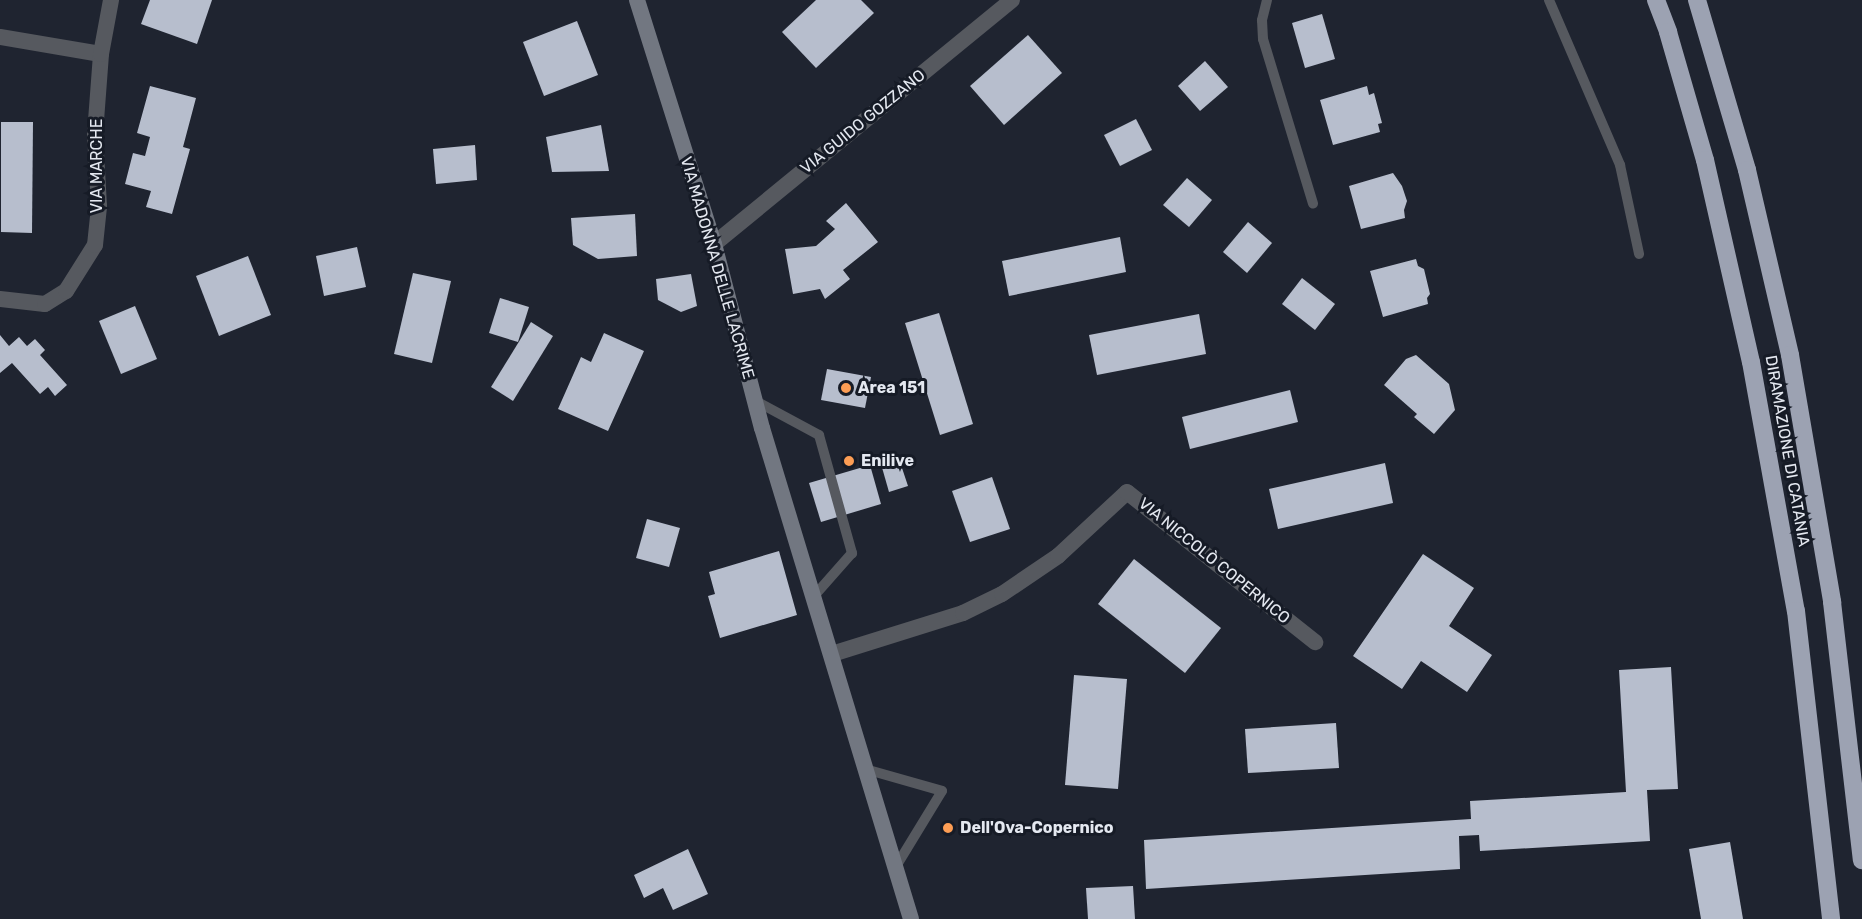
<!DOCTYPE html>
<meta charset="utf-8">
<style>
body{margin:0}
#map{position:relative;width:1862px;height:919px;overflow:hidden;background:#1f2430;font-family:Rubik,sans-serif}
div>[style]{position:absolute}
.building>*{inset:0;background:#b7becd}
.service>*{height:10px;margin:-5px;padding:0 5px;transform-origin:5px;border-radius:5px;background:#56595f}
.minor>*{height:16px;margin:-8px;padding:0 8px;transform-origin:8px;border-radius:8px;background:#56595f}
.secondary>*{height:16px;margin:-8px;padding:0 8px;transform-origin:8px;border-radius:8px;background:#727781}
.motorway>*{height:18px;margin:-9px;padding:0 9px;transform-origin:9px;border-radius:9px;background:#9ca2b2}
.dots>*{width:16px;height:16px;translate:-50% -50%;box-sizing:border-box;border:3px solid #161b26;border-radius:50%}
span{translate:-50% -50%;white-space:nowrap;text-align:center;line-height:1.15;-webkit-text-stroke:6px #161b26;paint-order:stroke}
.street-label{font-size:16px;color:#e4e8f0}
.poi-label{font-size:16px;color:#e4e8f0;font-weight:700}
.left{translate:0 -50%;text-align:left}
</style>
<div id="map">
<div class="building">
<div style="clip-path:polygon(150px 0,212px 0,197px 44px,141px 24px)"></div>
<div style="clip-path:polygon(816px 0,861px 0,874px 13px,816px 68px,782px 32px)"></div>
<div style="clip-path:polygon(1322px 14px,1335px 59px,1305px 68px,1292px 23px)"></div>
<div style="clip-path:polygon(577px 21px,598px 75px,544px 96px,523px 42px)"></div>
<div style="clip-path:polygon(1028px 35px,1062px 73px,1004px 125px,970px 86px)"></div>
<div style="clip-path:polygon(1205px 61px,1228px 87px,1200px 111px,1178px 86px)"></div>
<div style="clip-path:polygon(150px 86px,196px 98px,183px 147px,190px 149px,172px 214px,146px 207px,151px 191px,125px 184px,133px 153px,145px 156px,150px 137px,137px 133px)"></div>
<div style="clip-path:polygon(1367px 86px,1369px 95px,1374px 93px,1382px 123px,1378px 124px,1380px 132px,1333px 145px,1320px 100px)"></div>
<div style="clip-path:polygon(1136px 119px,1152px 150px,1120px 166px,1104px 135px)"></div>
<div style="clip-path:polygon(1px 122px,33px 122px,32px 233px,1px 232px)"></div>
<div style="clip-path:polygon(601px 125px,609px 171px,552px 172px,546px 137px)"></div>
<div style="clip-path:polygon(475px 145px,477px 180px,436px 184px,433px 149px)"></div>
<div style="clip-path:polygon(1393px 173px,1402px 186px,1407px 201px,1404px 210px,1405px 218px,1361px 229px,1349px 186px)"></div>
<div style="clip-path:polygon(1187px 178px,1212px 200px,1189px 227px,1163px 205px)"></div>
<div style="clip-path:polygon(846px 203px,878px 242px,843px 270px,850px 279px,825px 299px,820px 289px,793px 294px,785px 249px,816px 246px,835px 229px,826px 221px)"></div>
<div style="clip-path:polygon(635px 214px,637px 256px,598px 259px,573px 245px,571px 218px)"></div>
<div style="clip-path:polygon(1248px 222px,1272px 243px,1247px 273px,1223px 252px)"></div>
<div style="clip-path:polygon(1120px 237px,1126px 272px,1009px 296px,1002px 261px)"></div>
<div style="clip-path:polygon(357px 247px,366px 287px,324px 296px,316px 256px)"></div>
<div style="clip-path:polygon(248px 256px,271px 315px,219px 336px,196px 276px)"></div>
<div style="clip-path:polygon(1416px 259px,1418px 266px,1424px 269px,1430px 294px,1427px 298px,1428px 304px,1383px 317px,1370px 271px)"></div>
<div style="clip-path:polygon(413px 273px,451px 281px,432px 363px,394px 354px)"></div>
<div style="clip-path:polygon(691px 274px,697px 306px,681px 312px,658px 300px,656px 279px)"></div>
<div style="clip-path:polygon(1302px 278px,1335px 304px,1315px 330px,1282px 304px)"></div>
<div style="clip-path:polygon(500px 298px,529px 307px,518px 342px,489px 333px)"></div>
<div style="clip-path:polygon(135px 306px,157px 359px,121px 374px,99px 321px)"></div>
<div style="clip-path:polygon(939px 313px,973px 424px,940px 435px,905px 323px)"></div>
<div style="clip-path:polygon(1199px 314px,1206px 354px,1097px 375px,1089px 335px)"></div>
<div style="clip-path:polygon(531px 322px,553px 336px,513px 401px,491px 387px)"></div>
<div style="clip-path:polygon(604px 333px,644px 351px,608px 431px,558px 409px,581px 357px,591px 362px)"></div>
<div style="clip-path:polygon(0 335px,9px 346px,19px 337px,27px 346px,35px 339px,45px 350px,40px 355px,67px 385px,55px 396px,48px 387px,40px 394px,12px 363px,0 373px)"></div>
<div style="clip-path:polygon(1416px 355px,1449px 384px,1455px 410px,1434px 434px,1414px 417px,1417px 414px,1384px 385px,1406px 359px)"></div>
<div style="clip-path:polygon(827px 369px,871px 377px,865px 408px,821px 400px)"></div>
<div style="clip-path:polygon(1290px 390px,1298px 422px,1190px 449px,1182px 417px)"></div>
<div style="clip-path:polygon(899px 459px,908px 486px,889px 492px,881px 464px)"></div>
<div style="clip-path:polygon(1385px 463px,1393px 503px,1278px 529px,1269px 489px)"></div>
<div style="clip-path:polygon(870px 465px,881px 504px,821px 522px,809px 483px)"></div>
<div style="clip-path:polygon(992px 477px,1010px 529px,970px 542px,952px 491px)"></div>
<div style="clip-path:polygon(647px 519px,680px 528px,669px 567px,636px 558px)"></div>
<div style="clip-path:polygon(779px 551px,797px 615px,720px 638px,708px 596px,715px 594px,709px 572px)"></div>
<div style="clip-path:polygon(1423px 554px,1474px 588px,1449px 626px,1492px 655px,1467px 692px,1421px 661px,1402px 689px,1353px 656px)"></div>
<div style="clip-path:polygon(1134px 559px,1221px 628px,1185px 673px,1098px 604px)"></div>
<div style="clip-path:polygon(1671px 667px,1678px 789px,1647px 790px,1650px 841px,1480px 851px,1479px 835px,1459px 836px,1460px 869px,1146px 889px,1144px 840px,1471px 819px,1470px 801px,1626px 792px,1619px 670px)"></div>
<div style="clip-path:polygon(1074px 675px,1127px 679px,1118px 789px,1065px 785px)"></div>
<div style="clip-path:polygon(1336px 723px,1339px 768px,1248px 773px,1245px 729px)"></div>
<div style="clip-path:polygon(1730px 842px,1743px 919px,1701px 919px,1689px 849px)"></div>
<div style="clip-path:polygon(688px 849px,708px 894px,673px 910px,663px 888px,644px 898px,634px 875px)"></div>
<div style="clip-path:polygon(1133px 886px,1135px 919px,1088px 919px,1086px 888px)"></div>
</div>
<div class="service">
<div style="left:1267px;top:0;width:21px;rotate:104deg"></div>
<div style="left:1262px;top:20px;width:19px;rotate:87deg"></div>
<div style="left:1263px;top:39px;width:172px;rotate:73.1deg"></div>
<div style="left:1549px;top:0;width:180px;rotate:66.7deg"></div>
<div style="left:1620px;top:165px;width:91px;rotate:77.9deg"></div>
<div style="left:754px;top:400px;width:74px;rotate:28.3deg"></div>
<div style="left:819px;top:435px;width:123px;rotate:74.4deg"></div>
<div style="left:852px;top:553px;width:56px;rotate:131.4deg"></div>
<div style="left:865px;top:769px;width:80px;rotate:15.9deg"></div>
<div style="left:942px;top:791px;width:90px;rotate:121.4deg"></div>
</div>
<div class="minor">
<div style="left:0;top:37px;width:102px;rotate:9.6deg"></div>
<div style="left:714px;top:244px;width:385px;rotate:-39.3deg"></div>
<div style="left:0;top:299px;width:45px;rotate:6.3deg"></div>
<div style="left:45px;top:304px;width:25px;rotate:-32deg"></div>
<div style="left:66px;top:291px;width:54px;rotate:-57.8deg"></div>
<div style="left:95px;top:245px;width:39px;rotate:-84deg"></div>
<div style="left:99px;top:206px;width:72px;rotate:-93.2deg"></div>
<div style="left:95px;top:134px;width:80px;rotate:-85.7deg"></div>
<div style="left:101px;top:54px;width:55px;rotate:-79.5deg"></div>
<div style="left:832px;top:654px;width:137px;rotate:-17.4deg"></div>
<div style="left:963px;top:613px;width:43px;rotate:-26deg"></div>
<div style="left:1002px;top:594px;width:68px;rotate:-34.2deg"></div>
<div style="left:1058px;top:556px;width:94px;rotate:-42.8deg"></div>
<div style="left:1127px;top:492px;width:241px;rotate:38.6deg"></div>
</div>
<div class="secondary">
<div style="left:637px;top:0;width:256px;rotate:72.5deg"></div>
<div style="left:714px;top:244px;width:190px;rotate:75.4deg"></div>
<div style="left:762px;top:428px;width:513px;rotate:73.12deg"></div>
</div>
<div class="motorway">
<div style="left:1656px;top:0;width:34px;rotate:69deg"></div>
<div style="left:1668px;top:32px;width:133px;rotate:73.9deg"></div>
<div style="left:1705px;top:160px;width:207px;rotate:77.2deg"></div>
<div style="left:1751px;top:362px;width:253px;rotate:79.8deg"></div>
<div style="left:1796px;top:611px;width:310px;rotate:83.5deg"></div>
<div style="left:1697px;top:0;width:177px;rotate:73.6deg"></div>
<div style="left:1747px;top:170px;width:190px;rotate:76.9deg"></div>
<div style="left:1790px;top:355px;width:251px;rotate:80.3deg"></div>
<div style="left:1832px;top:602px;width:260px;rotate:83.4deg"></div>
</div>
<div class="dots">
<div style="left:846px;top:388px;background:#fc9d54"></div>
<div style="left:849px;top:461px;background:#fc9d54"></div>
<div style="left:948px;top:828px;background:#fc9d54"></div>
</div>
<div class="street-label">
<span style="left:863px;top:122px;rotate:-39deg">VIA GUIDO GOZZANO</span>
<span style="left:97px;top:166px;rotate:-90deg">VIA MARCHE</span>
<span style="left:717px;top:268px;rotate:74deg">VIA MADONNA DELLE LACRIME</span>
<span style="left:1787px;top:451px;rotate:80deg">DIRAMAZIONE DI CATANIA</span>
<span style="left:1214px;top:561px;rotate:39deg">VIA NICCOLÒ COPERNICO</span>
</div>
<div class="poi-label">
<span class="left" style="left:858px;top:388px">Area 151</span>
<span class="left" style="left:861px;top:461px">Enilive</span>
<span class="left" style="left:960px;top:828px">Dell'Ova-Copernico</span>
</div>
</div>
